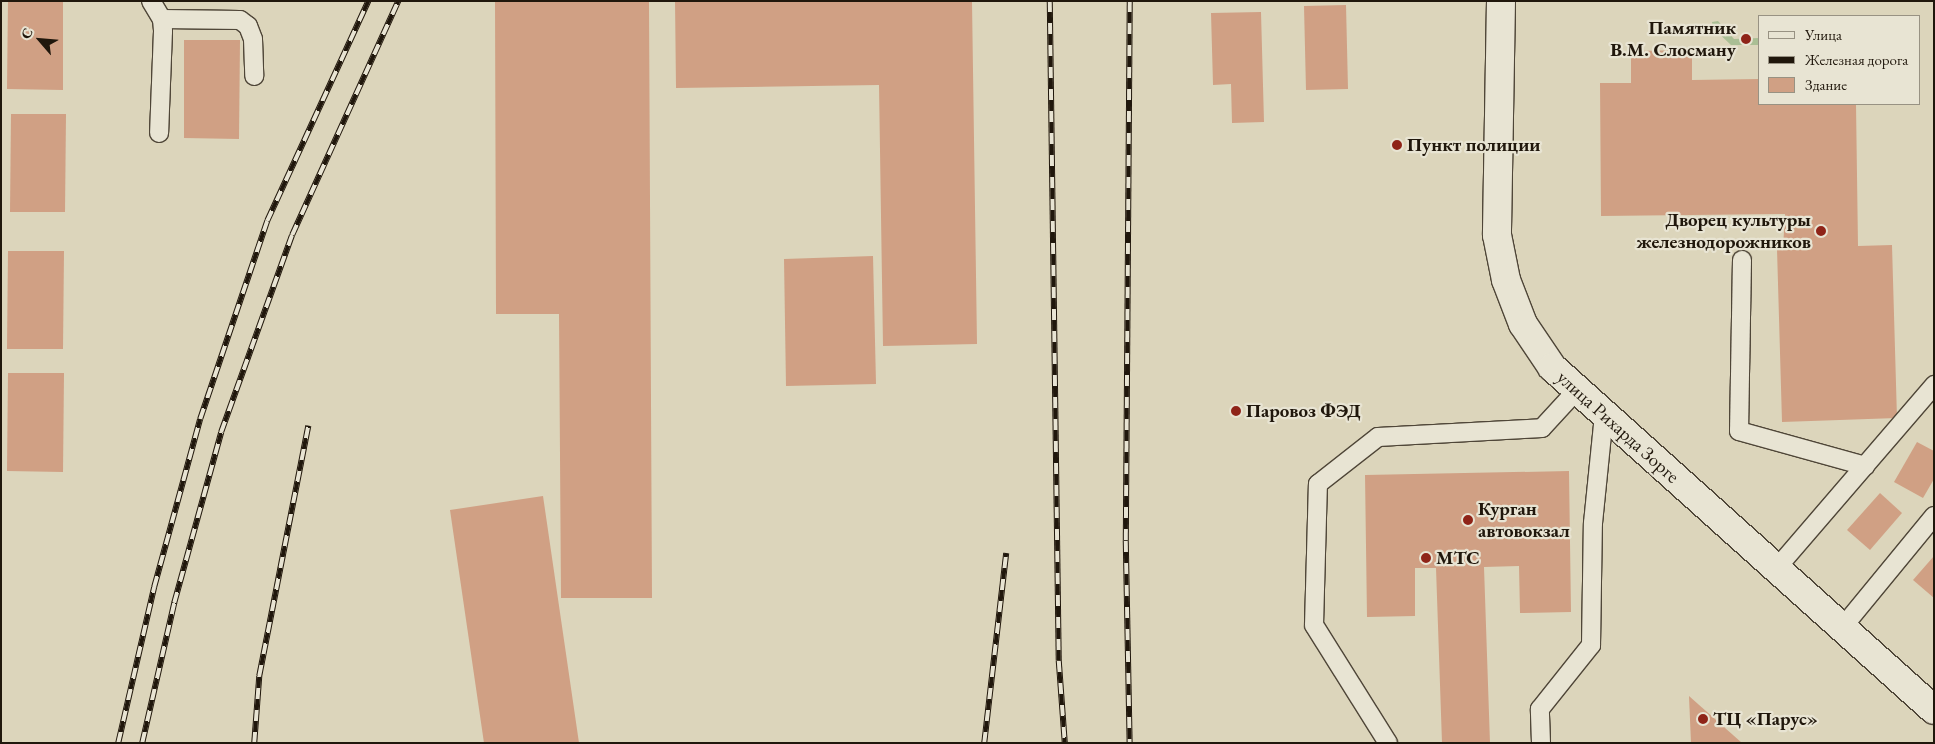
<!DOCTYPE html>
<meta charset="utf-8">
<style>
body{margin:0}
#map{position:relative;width:1935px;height:744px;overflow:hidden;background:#dcd5bb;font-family:"EB Garamond",serif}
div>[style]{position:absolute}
.green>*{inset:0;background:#aabe94}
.building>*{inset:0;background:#d0a084}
.roads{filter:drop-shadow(1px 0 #4f4638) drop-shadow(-1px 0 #4f4638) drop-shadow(0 1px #4f4638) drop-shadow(0 -1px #4f4638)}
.service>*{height:18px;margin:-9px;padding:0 9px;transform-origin:9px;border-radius:9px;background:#e8e4d3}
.secondary>*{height:28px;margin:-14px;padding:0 14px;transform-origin:14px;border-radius:14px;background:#e8e4d3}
.rail>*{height:5.5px;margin-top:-2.75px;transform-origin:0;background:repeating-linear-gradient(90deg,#e8e4d3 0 11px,#20170c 0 22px);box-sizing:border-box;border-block:1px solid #20170c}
.dots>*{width:14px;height:14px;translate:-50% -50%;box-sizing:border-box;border:2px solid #e8e4d3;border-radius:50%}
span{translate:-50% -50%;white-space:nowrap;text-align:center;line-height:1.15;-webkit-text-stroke:4.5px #e8e4d3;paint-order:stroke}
.poi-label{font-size:19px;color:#20170c;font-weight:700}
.right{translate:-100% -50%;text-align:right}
.left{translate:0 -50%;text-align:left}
.street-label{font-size:19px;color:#20170c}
.frame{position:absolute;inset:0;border:2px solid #20170c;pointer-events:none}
.legend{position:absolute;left:1758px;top:15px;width:162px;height:90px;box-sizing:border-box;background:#e8e4d3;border:1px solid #989283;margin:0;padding:6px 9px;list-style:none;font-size:15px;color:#20170c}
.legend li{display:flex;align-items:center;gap:10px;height:25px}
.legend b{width:25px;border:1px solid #989283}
.north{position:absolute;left:15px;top:15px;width:50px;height:50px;-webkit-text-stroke:4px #e8e4d3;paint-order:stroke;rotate:297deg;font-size:14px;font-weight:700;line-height:20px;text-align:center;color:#20170c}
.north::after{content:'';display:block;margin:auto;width:18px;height:22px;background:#20170c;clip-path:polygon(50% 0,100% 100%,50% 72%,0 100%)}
</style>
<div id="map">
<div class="green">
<div style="clip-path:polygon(1718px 21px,1734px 39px,1759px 38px,1759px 45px,1731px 45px,1713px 28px,1712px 22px)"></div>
</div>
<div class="building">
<div style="clip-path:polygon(8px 1px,63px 1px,63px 90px,7px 89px)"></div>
<div style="clip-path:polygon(495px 1px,649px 1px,652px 598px,561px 598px,559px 314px,496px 314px)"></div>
<div style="clip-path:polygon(675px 1px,972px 1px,977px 344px,883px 346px,879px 85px,676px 88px)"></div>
<div style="clip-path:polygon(1346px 5px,1348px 89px,1306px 90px,1304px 6px)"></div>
<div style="clip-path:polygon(1261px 12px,1264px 122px,1232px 123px,1231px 84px,1213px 85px,1211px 13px)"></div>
<div style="clip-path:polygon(184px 40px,240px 40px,239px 139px,184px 138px)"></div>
<div style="clip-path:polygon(1692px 50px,1692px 80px,1759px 79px,1759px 104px,1856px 104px,1858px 246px,1892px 245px,1897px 418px,1782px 422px,1777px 249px,1783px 248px,1785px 214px,1601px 216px,1600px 83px,1631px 83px,1631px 51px)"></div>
<div style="clip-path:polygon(11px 114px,66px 114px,65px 212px,10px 212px)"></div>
<div style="clip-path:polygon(8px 251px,64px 251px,63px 349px,7px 349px)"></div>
<div style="clip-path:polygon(873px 256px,876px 384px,786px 386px,784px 259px)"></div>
<div style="clip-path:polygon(8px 373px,64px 373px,63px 472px,7px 471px)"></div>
<div style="clip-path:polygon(1917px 442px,1934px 451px,1934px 479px,1923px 498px,1894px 482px)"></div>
<div style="clip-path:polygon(1569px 471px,1571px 612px,1520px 613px,1519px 566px,1484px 567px,1490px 743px,1442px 743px,1436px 568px,1415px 568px,1415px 616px,1367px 617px,1365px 475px)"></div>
<div style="clip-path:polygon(1880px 493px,1902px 513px,1870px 550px,1847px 530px)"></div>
<div style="clip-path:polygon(543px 496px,579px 743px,484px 743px,450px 510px)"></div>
<div style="clip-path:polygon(1934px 556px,1934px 598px,1913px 580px)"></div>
<div style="clip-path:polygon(1689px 696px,1742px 743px,1691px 743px)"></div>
</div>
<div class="roads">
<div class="service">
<div style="left:151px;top:1px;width:21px;rotate:59deg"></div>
<div style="left:162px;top:19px;width:12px;rotate:85deg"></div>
<div style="left:163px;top:31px;width:102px;rotate:92.2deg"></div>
<div style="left:162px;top:19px;width:78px;rotate:0.7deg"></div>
<div style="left:240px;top:20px;width:10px;rotate:37deg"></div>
<div style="left:248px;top:26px;width:14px;rotate:69deg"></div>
<div style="left:253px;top:39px;width:37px;rotate:88deg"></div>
<div style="left:1742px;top:260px;width:171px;rotate:91deg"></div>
<div style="left:1739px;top:431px;width:131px;rotate:15.5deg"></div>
<div style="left:1776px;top:569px;width:243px;rotate:-49.3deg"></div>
<div style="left:1842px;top:628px;width:145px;rotate:-50.6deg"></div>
<div style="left:1388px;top:743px;width:139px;rotate:-122.1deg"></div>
<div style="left:1314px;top:625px;width:141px;rotate:-88.4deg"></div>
<div style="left:1318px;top:484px;width:76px;rotate:-38.1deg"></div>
<div style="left:1378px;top:437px;width:164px;rotate:-3.1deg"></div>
<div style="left:1542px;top:428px;width:52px;rotate:-47.4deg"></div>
<div style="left:1541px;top:743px;width:34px;rotate:-92deg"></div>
<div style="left:1540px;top:709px;width:82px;rotate:-51.4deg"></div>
<div style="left:1591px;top:645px;width:122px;rotate:-89.1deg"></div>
<div style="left:1593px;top:523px;width:109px;rotate:-84.2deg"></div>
</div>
<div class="secondary">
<div style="left:1501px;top:1px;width:234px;rotate:91deg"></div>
<div style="left:1497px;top:235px;width:46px;rotate:78.7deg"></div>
<div style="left:1506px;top:280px;width:47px;rotate:68.9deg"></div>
<div style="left:1523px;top:324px;width:52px;rotate:56deg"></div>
<div style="left:1552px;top:367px;width:513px;rotate:41.92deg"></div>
</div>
</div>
<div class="rail">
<div style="left:1050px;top:1px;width:660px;rotate:89.22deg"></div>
<div style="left:1059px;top:661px;width:82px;rotate:85.8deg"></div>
<div style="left:1130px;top:1px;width:540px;rotate:90.42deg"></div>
<div style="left:1126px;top:541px;width:202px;rotate:88.9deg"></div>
<div style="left:118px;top:743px;width:160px;rotate:-77deg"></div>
<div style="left:154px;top:587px;width:174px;rotate:-74.7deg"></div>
<div style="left:200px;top:419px;width:209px;rotate:-71.3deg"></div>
<div style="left:267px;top:221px;width:242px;rotate:-65.3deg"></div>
<div style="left:142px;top:743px;width:144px;rotate:-77.1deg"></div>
<div style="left:174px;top:603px;width:177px;rotate:-74.6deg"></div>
<div style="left:221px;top:432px;width:209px;rotate:-70.2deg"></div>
<div style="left:292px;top:235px;width:257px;rotate:-65.6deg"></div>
<div style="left:254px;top:743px;width:67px;rotate:-85.7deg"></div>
<div style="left:259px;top:676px;width:255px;rotate:-78.9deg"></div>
<div style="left:984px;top:743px;width:191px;rotate:-83.4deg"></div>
</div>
<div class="dots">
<div style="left:1746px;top:39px;background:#8f2418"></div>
<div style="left:1397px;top:145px;background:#8f2418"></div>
<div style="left:1821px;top:231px;background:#8f2418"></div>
<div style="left:1236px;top:411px;background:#8f2418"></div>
<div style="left:1468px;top:520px;background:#8f2418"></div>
<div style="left:1426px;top:558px;background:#8f2418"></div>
<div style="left:1703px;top:719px;background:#8f2418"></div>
</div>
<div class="poi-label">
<span class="right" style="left:1736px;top:39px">Памятник<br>В.М. Слосману</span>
<span class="left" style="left:1407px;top:145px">Пункт полиции</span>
<span class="right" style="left:1811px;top:231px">Дворец культуры<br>железнодорожников</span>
<span class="left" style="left:1246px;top:411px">Паровоз ФЭД</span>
<span class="left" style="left:1478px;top:520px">Курган<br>автовокзал</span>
<span class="left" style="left:1436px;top:558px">МТС</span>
<span class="left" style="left:1713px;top:719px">ТЦ «Парус»</span>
</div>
<div class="street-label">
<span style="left:1618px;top:427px;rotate:42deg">улица Рихарда Зорге</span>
</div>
<div class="frame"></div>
<ul class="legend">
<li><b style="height:6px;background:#e8e4d3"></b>Улица</li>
<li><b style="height:6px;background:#20170c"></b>Железная дорога</li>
<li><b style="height:14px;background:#d0a084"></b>Здание</li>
</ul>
<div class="north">С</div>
</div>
